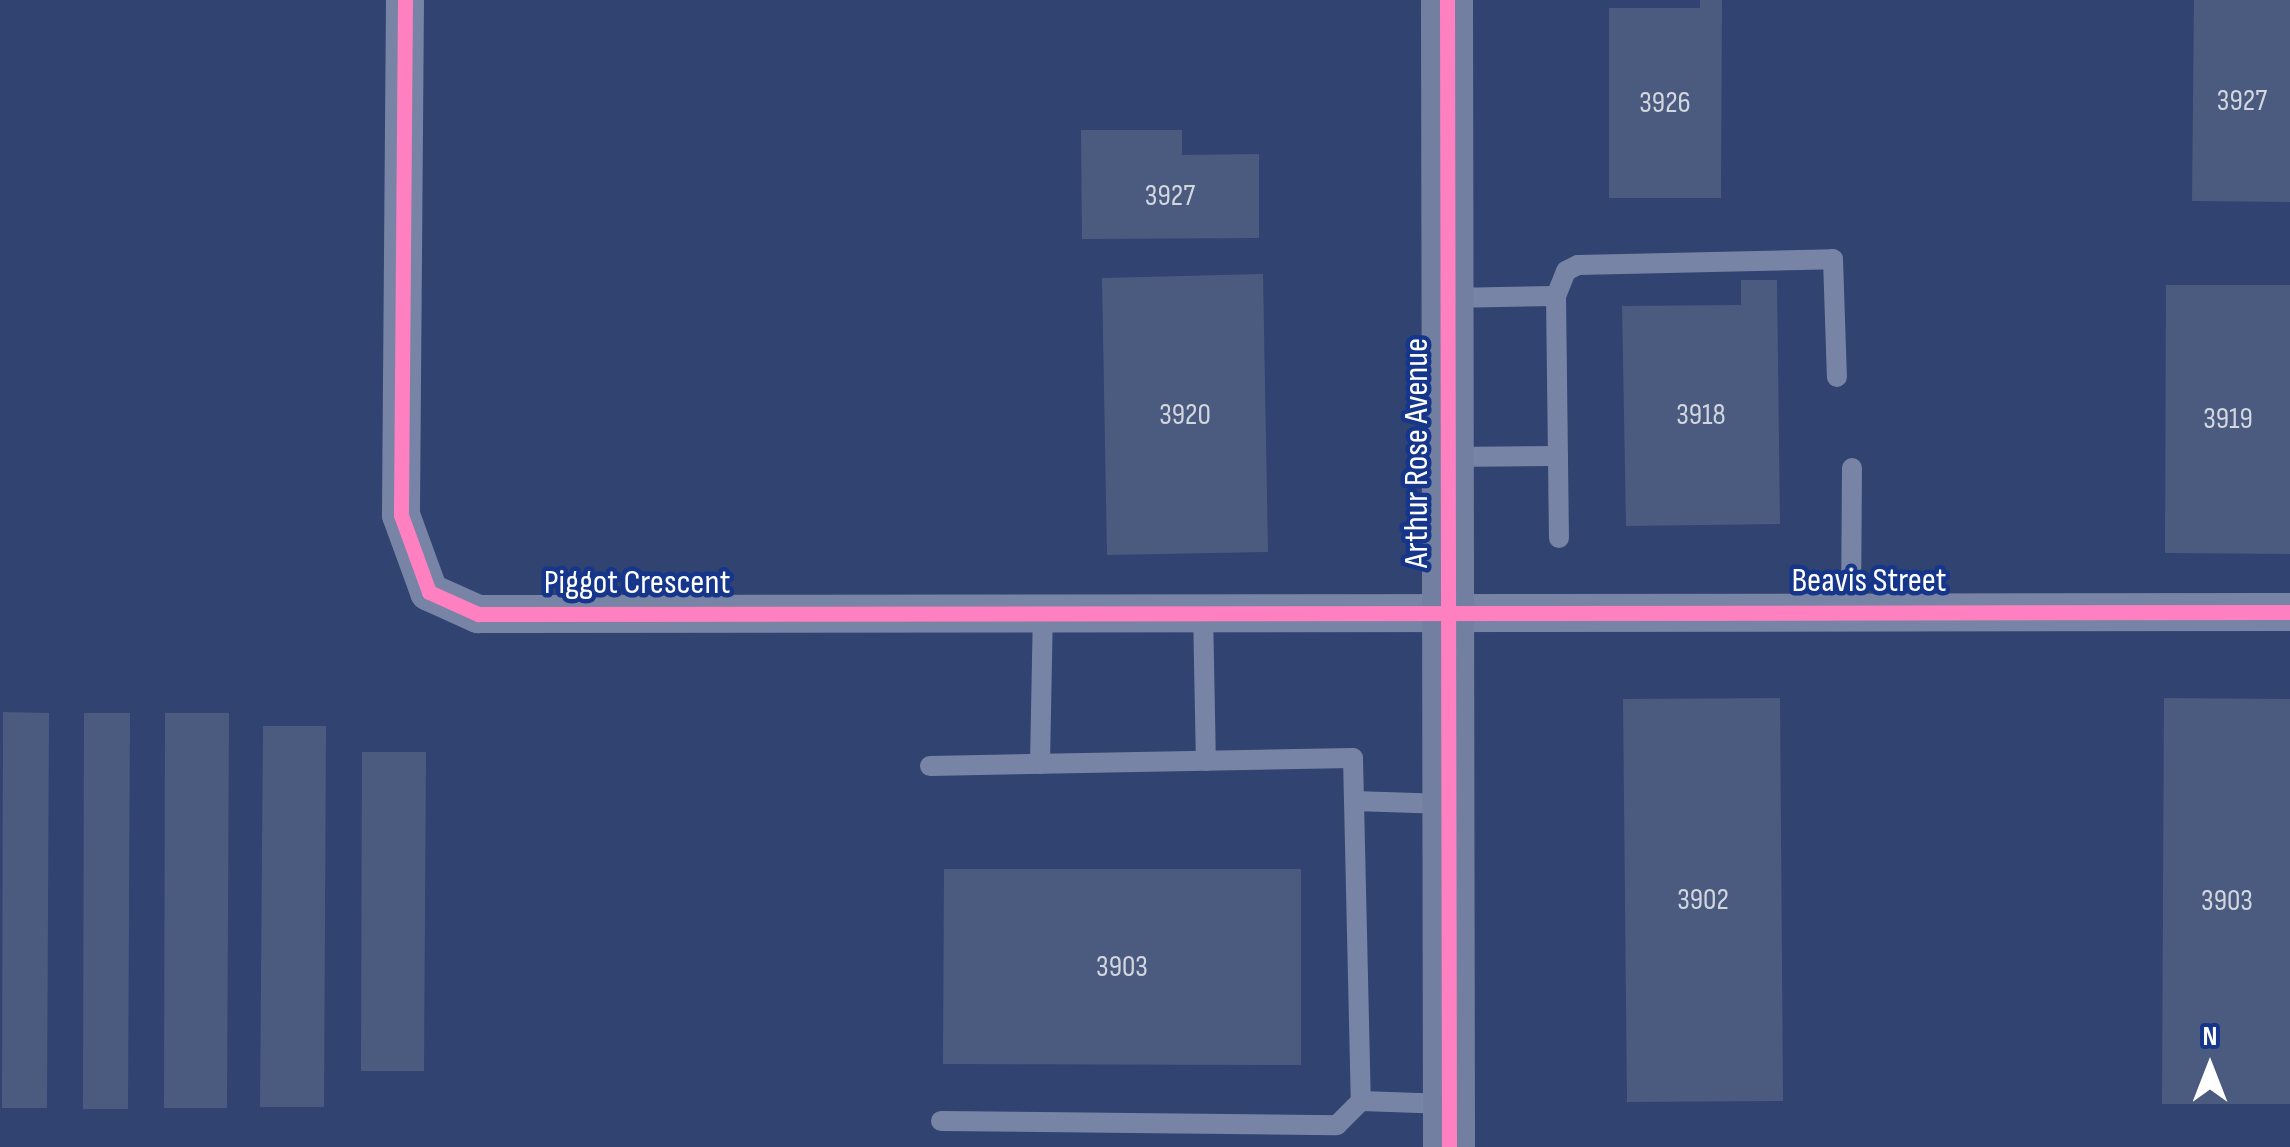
<!DOCTYPE html>
<style>
body{margin:0}
#map{position:relative;width:2290px;height:1147px;overflow:hidden;background:#314371;font-family:"Sofia Sans Condensed",sans-serif}
div>[style]{position:absolute}
.building>*{inset:0;background:#4b5a7f}
.lane>*{height:20px;margin:-10px;padding:0 10px;transform-origin:10px;border-radius:10px;background:#7884a5}
.street>*{height:38px;margin:-19px;padding:0 19px;transform-origin:19px;border-radius:19px;background:#7884a5}
.secondary>*{height:52px;margin:-26px;padding:0 26px;transform-origin:26px;border-radius:26px;background:#737fa1}
.cycleway>*{height:15px;margin:-7.5px;padding:0 7.5px;transform-origin:7.5px;border-radius:7.5px;background:#ff80c0}
span{translate:-50% -50%;white-space:nowrap;text-align:center;line-height:1.15;-webkit-text-stroke:9px #16368c;paint-order:stroke}
.number-label{font-size:30px;color:#d2d6df}
.number-label span{-webkit-text-stroke-width:0}
.street-label{font-size:35px;color:#fff}
.north{position:absolute;left:2160px;top:1017px;width:100px;height:100px;-webkit-text-stroke:8px #16368c;paint-order:stroke;rotate:0deg;font-size:28px;font-weight:700;line-height:40px;text-align:center;color:#fff}
.north::after{content:'';display:block;margin:auto;width:35px;height:45px;background:#fff;clip-path:polygon(50% 0,100% 100%,50% 72%,0 100%)}
</style>
<div id="map">
<div class="building">
<div style="clip-path:polygon(1700px 0,1722px 0,1721px 198px,1609px 198px,1609px 8px,1700px 8px)"></div>
<div style="clip-path:polygon(2194px 0,2290px 0,2290px 202px,2192px 201px)"></div>
<div style="clip-path:polygon(1081px 130px,1182px 130px,1182px 155px,1259px 154px,1259px 238px,1082px 239px)"></div>
<div style="clip-path:polygon(1263px 274px,1268px 552px,1107px 555px,1102px 278px)"></div>
<div style="clip-path:polygon(1741px 280px,1777px 280px,1780px 524px,1626px 526px,1622px 306px,1741px 305px)"></div>
<div style="clip-path:polygon(2166px 285px,2290px 285px,2290px 554px,2165px 553px)"></div>
<div style="clip-path:polygon(1780px 698px,1783px 1101px,1627px 1102px,1623px 699px)"></div>
<div style="clip-path:polygon(2164px 698px,2290px 699px,2290px 1104px,2162px 1104px)"></div>
<div style="clip-path:polygon(3px 712px,49px 713px,47px 1108px,2px 1108px)"></div>
<div style="clip-path:polygon(84px 713px,130px 713px,128px 1109px,83px 1109px)"></div>
<div style="clip-path:polygon(165px 713px,229px 713px,227px 1108px,164px 1108px)"></div>
<div style="clip-path:polygon(263px 726px,326px 726px,324px 1107px,260px 1107px)"></div>
<div style="clip-path:polygon(362px 752px,426px 752px,424px 1071px,361px 1071px)"></div>
<div style="clip-path:polygon(944px 869px,1301px 869px,1301px 1065px,943px 1064px)"></div>
</div>
<div class="lane">
<div style="left:1556px;top:296px;width:27px;rotate:-68deg"></div>
<div style="left:1566px;top:271px;width:13px;rotate:-27deg"></div>
<div style="left:1578px;top:265px;width:255px;rotate:-1.3deg"></div>
<div style="left:1833px;top:259px;width:118px;rotate:88.1deg"></div>
<div style="left:1449px;top:298px;width:107px;rotate:-1.1deg"></div>
<div style="left:1556px;top:296px;width:242px;rotate:89.3deg"></div>
<div style="left:1449px;top:457px;width:109px;rotate:-0.5deg"></div>
<div style="left:1203px;top:610px;width:151px;rotate:88.9deg"></div>
<div style="left:1851px;top:610px;width:142px;rotate:-89.6deg"></div>
<div style="left:1040px;top:764px;width:153px;rotate:-88.9deg"></div>
<div style="left:930px;top:766px;width:423px;rotate:-1.1deg"></div>
<div style="left:1353px;top:758px;width:43px;rotate:88.7deg"></div>
<div style="left:1354px;top:801px;width:92px;rotate:1.9deg"></div>
<div style="left:1354px;top:801px;width:300px;rotate:88.7deg"></div>
<div style="left:941px;top:1121px;width:396px;rotate:0.6deg"></div>
<div style="left:1337px;top:1125px;width:34px;rotate:-45deg"></div>
<div style="left:1361px;top:1101px;width:86px;rotate:2deg"></div>
</div>
<div class="street">
<div style="left:405px;top:0;width:515px;rotate:90.45deg"></div>
<div style="left:401px;top:515px;width:82px;rotate:70deg"></div>
<div style="left:429px;top:592px;width:54px;rotate:24.2deg"></div>
<div style="left:478px;top:614px;width:1812px;rotate:-0.06deg"></div>
</div>
<div class="secondary">
<div style="left:1447px;top:0;width:1147px;rotate:89.9deg"></div>
</div>
<div class="cycleway">
<div style="left:405px;top:0;width:515px;rotate:90.45deg"></div>
<div style="left:401px;top:515px;width:82px;rotate:70deg"></div>
<div style="left:429px;top:592px;width:54px;rotate:24.2deg"></div>
<div style="left:478px;top:614px;width:1812px;rotate:-0.06deg"></div>
<div style="left:1447px;top:0;width:1147px;rotate:89.9deg"></div>
</div>
<div class="number-label">
<span style="left:2242px;top:101px">3927</span>
<span style="left:1665px;top:103px">3926</span>
<span style="left:1170px;top:196px">3927</span>
<span style="left:1185px;top:415px">3920</span>
<span style="left:1701px;top:415px">3918</span>
<span style="left:2228px;top:419px">3919</span>
<span style="left:1703px;top:900px">3902</span>
<span style="left:2227px;top:901px">3903</span>
<span style="left:1122px;top:967px">3903</span>
</div>
<div class="street-label">
<span style="left:1417px;top:453px;rotate:-90deg">Arthur Rose Avenue</span>
<span style="left:1869px;top:581px">Beavis Street</span>
<span style="left:637px;top:583px">Piggot Crescent</span>
</div>
<div class="north">N</div>
</div>
